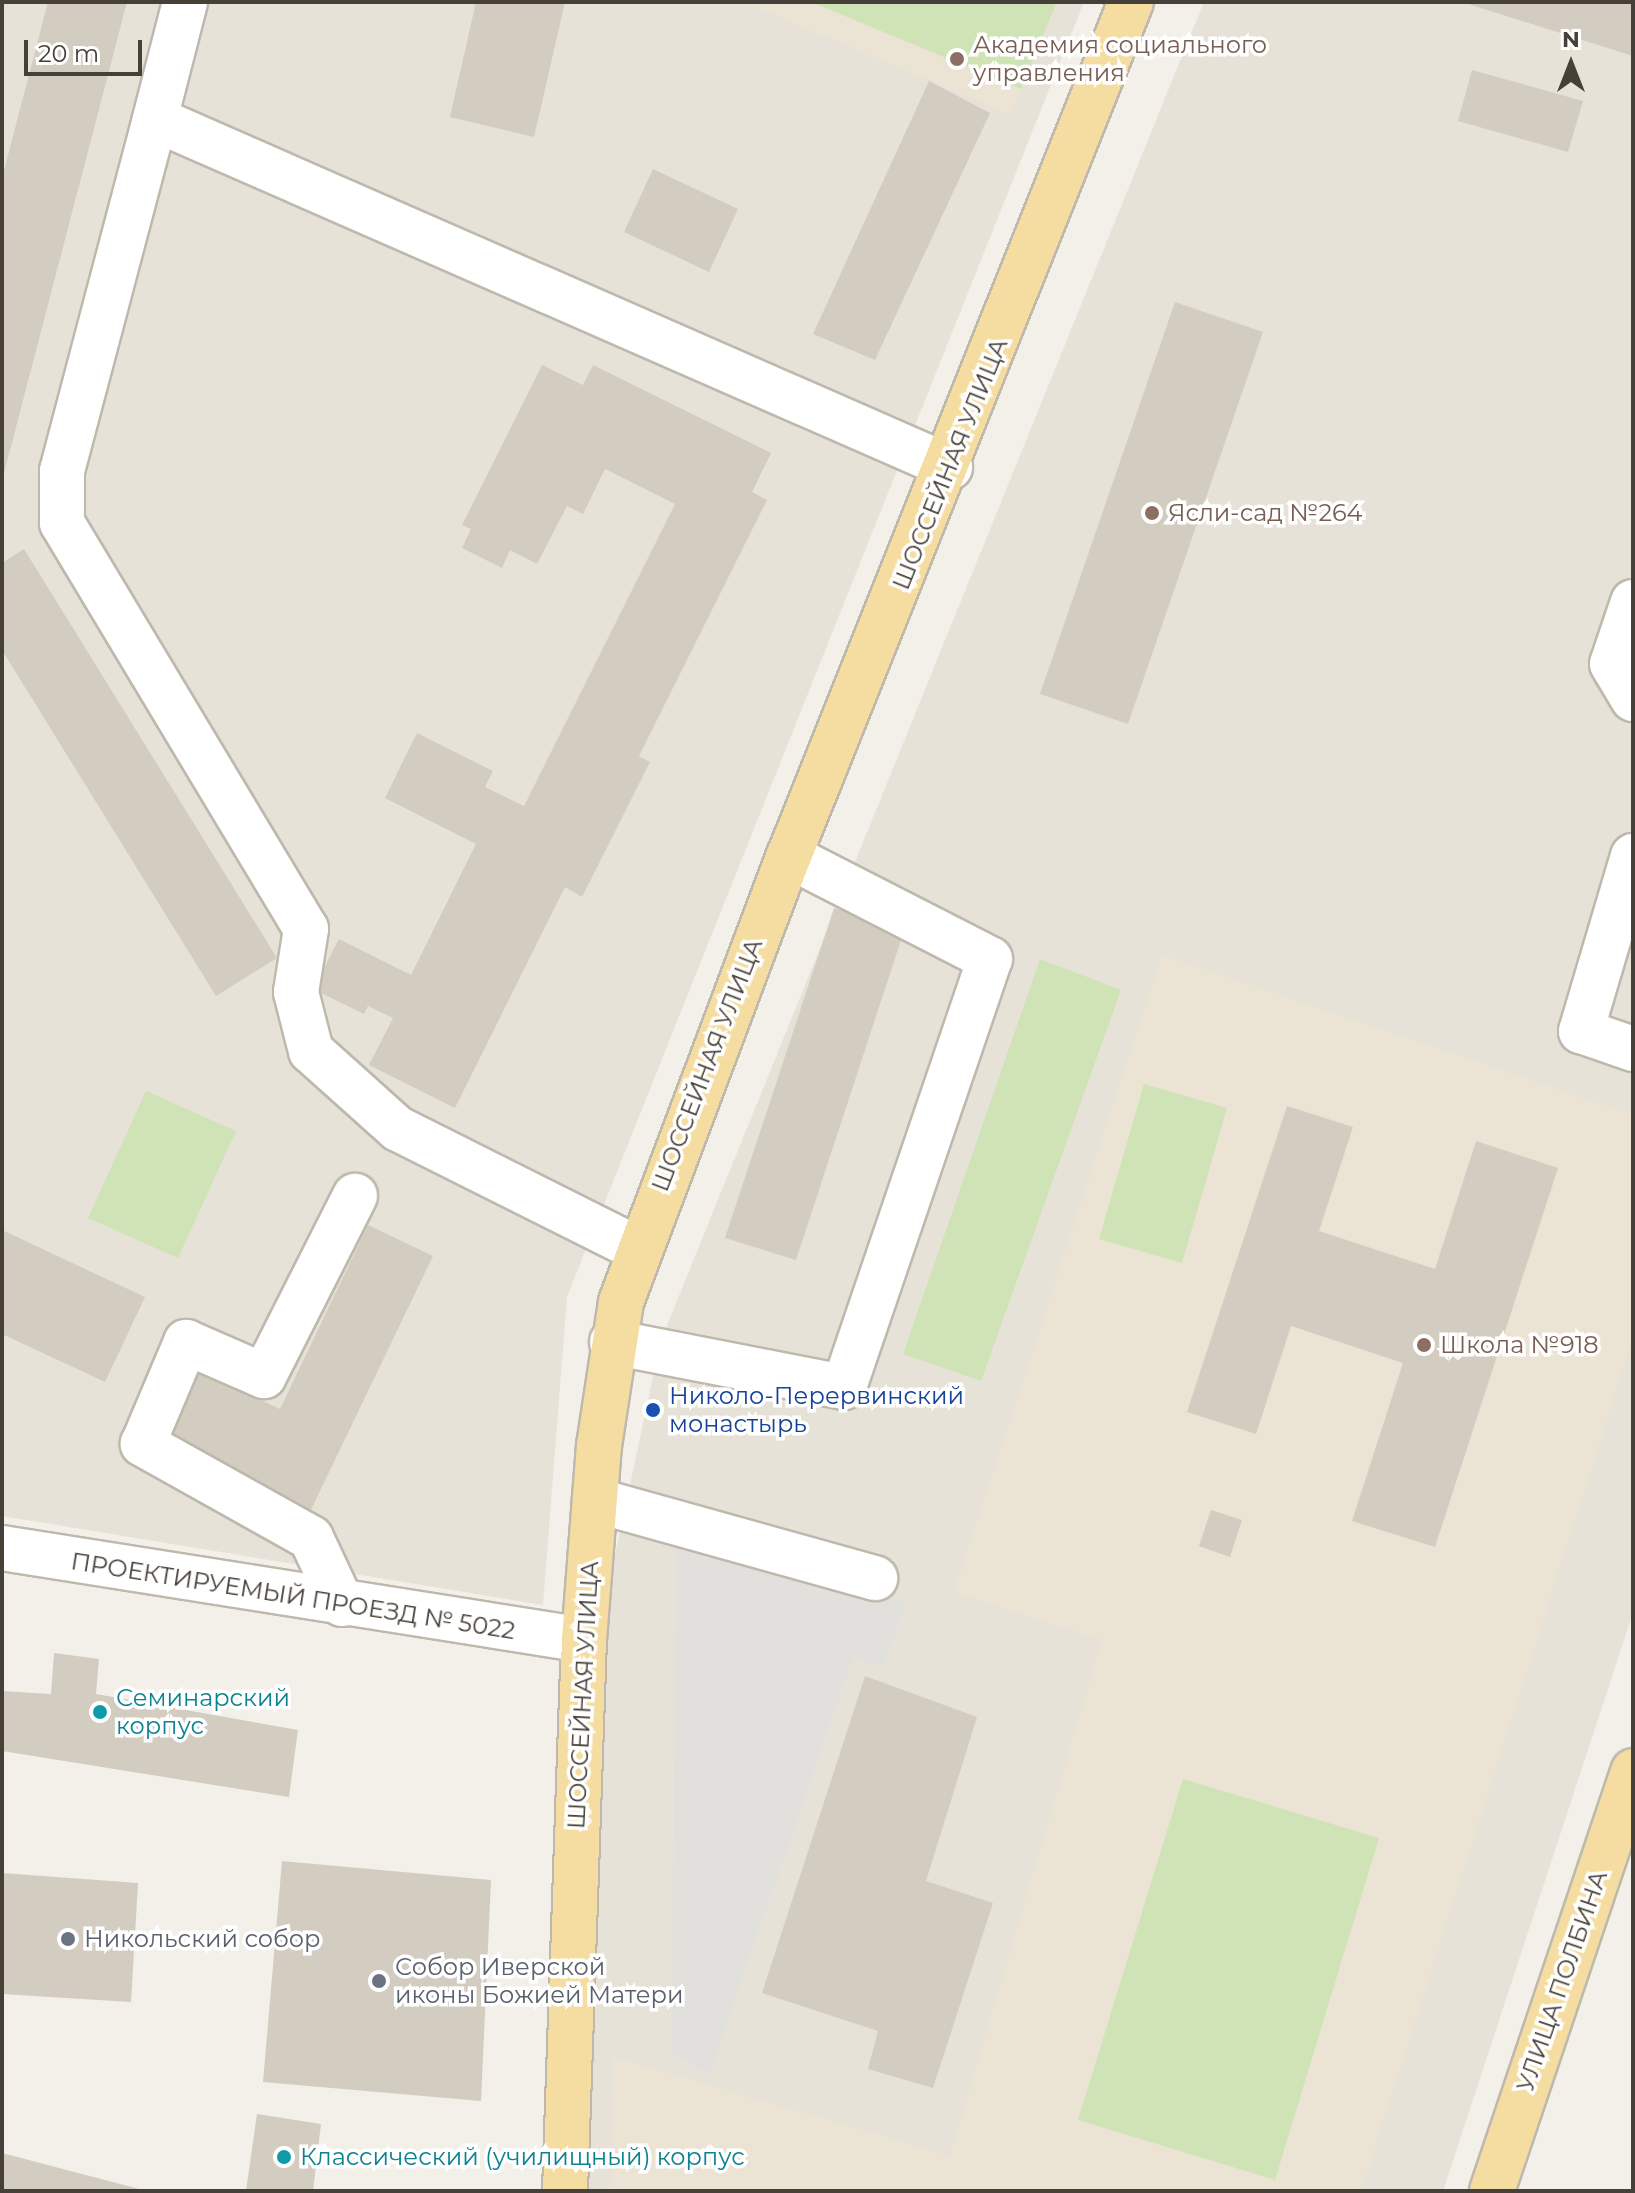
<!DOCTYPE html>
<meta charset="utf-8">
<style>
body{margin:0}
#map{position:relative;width:1635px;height:2193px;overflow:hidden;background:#f3f0e9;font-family:Montserrat,sans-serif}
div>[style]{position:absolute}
.residential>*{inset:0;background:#e6e2d8}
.education>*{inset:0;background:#ebe4d4}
.green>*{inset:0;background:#cfe3b6}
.parking>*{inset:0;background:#e2e0dd}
.building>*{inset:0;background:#d3ccc0}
.roads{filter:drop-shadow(2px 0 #beb8ad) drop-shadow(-2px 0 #beb8ad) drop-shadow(0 2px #beb8ad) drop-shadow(0 -2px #beb8ad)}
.minor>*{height:44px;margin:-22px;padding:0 22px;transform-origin:22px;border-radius:22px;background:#fff}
.major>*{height:44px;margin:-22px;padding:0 22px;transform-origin:22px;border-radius:22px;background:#f5dda1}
.dots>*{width:22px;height:22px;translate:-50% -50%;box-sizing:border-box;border:4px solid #fff;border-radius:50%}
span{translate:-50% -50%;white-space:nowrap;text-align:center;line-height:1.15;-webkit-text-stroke:7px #fff;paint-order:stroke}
.education-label{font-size:24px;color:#785e54}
.left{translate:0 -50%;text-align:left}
.street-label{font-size:24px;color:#464138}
.transit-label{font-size:24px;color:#164399}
.culture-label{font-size:24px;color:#0d838f}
.worship-label{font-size:24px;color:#5b616d}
.frame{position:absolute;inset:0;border:4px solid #464138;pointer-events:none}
.north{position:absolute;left:1531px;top:24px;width:80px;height:80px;-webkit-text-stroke:6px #fff;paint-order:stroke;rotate:0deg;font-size:22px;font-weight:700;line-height:32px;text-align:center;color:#464138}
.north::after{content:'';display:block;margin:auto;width:28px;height:36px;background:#464138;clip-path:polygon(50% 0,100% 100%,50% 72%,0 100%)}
.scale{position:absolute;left:24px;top:40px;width:118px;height:36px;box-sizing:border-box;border:4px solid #464138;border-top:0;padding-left:10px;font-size:24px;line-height:28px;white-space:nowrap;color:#464138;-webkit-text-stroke:6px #fff;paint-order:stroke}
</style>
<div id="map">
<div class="residential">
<div style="clip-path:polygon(2px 2px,1084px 2px,567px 1297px,543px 1605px,2px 1516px)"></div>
<div style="clip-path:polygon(1204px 2px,1633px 2px,1633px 1613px,1443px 2191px,588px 2191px,607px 1592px,661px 1340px)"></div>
</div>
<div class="education">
<div style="clip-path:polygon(745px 2px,1058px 2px,1011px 115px)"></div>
<div style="clip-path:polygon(1162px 955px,1633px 1115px,1633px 1338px,1361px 2191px,610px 2191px,614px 2057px,950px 2156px,1102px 1640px,954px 1592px)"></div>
</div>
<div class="green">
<div style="clip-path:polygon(811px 2px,1057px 2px,1021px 89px)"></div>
<div style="clip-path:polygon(1040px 959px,1121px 990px,981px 1381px,903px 1354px)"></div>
<div style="clip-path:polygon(1144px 1084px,1227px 1108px,1182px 1263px,1099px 1239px)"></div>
<div style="clip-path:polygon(146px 1091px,236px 1131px,178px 1258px,88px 1218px)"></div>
<div style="clip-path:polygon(1183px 1779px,1379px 1838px,1275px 2180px,1078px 2120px)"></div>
</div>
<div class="parking">
<div style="clip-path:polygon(676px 1547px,907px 1602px,883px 1667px,853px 1658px,709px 2075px,672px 2053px)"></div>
</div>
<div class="building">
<div style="clip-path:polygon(48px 2px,127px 2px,3px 477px,2px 178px)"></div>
<div style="clip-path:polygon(476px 2px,565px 2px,534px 137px,450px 117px)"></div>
<div style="clip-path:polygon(1633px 2px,1633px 56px,1465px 3px,1465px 2px)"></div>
<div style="clip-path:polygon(1472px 70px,1583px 101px,1568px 152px,1458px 121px)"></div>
<div style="clip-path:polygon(929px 81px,990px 113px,875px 360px,813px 334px)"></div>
<div style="clip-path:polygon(653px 169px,738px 209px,709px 272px,624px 232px)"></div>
<div style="clip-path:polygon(1175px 302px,1263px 332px,1128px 724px,1040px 694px)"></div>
<div style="clip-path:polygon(542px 365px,583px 385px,593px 365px,771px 453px,752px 492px,767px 500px,639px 756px,650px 762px,582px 897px,565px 887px,455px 1108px,369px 1065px,393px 1018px,368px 1006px,364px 1014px,313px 989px,339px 939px,411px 975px,476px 844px,385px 798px,417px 733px,493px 771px,485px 787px,524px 806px,675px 504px,605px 469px,583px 514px,567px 506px,537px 564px,510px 550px,502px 568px,462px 548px,471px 529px,462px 525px)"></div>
<div style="clip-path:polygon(24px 549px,277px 958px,216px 996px,2px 650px,2px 563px)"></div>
<div style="clip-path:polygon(834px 908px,904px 931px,796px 1260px,725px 1238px)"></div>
<div style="clip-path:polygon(1287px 1106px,1353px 1127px,1319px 1231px,1435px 1269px,1476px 1141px,1558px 1168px,1435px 1547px,1352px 1521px,1403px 1363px,1291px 1326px,1256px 1434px,1187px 1412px)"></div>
<div style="clip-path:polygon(368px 1225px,433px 1256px,307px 1518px,148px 1443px,186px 1365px,280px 1409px)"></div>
<div style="clip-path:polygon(2px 1230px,145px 1297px,105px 1382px,2px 1334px)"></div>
<div style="clip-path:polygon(1211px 1510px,1242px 1520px,1230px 1557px,1199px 1546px)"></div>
<div style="clip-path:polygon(54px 1653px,99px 1659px,96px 1694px,298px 1730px,289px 1797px,2px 1751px,2px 1691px,51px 1694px)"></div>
<div style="clip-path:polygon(865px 1676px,977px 1717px,926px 1881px,993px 1903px,933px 2088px,868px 2069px,878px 2031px,762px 1993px)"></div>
<div style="clip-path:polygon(282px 1861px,491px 1880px,481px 2101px,263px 2082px)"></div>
<div style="clip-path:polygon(2px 1873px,138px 1883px,131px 2002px,2px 1994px)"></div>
<div style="clip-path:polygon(257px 2114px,321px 2124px,313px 2191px,246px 2191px)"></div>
<div style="clip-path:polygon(2px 2153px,143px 2190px,143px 2191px,2px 2191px)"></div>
</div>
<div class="roads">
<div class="minor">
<div style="left:155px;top:119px;width:121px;rotate:-75.6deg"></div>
<div style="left:1633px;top:602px;width:65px;rotate:108.7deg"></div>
<div style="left:1612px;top:664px;width:41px;rotate:59deg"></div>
<div style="left:1633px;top:856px;width:183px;rotate:106.5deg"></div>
<div style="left:1581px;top:1031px;width:55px;rotate:19.1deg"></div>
<div style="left:636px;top:1248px;width:266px;rotate:-153.4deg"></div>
<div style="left:398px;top:1129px;width:117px;rotate:-138.1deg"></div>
<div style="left:311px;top:1051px;width:61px;rotate:-104.3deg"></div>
<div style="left:296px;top:992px;width:64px;rotate:-81deg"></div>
<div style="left:306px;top:929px;width:474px;rotate:-121deg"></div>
<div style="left:62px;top:523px;width:52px;rotate:-90deg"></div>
<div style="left:62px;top:471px;width:364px;rotate:-75.2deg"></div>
<div style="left:155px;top:119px;width:868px;rotate:23.64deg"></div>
<div style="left:612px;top:1342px;width:236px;rotate:11deg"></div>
<div style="left:844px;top:1387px;width:452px;rotate:-71.2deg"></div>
<div style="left:990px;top:959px;width:226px;rotate:-152.9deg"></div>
<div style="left:595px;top:1500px;width:291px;rotate:15.6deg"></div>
<div style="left:2px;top:1548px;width:589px;rotate:8.98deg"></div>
<div style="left:342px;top:1604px;width:73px;rotate:-115.2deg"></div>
<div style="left:311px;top:1538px;width:193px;rotate:-150.8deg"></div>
<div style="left:143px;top:1444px;width:111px;rotate:-67.1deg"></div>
<div style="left:186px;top:1342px;width:85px;rotate:23.6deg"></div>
<div style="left:264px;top:1376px;width:202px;rotate:-63.2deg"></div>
</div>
<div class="major">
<div style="left:565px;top:2191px;width:551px;rotate:-88.03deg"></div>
<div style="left:584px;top:1640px;width:195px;rotate:-85.6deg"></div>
<div style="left:599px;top:1446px;width:146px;rotate:-81.3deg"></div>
<div style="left:621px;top:1302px;width:477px;rotate:-69.4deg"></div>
<div style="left:789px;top:856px;width:920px;rotate:-68.18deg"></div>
<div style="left:1492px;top:2191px;width:443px;rotate:-71.4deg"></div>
</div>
</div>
<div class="dots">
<div style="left:957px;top:59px;background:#8d6e63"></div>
<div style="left:1152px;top:513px;background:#8d6e63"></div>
<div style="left:1424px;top:1345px;background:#8d6e63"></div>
<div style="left:653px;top:1410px;background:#1a4fb4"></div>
<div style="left:100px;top:1712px;background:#0f9aa8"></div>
<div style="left:68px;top:1939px;background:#6b7280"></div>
<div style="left:379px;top:1981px;background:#6b7280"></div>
<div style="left:284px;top:2157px;background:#0f9aa8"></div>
</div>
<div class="education-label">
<span class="left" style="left:973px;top:59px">Академия социального<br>управления</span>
<span class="left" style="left:1168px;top:513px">Ясли-сад №264</span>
<span class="left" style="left:1440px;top:1345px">Школа №918</span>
</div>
<div class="street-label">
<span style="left:950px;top:464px;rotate:-68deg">ШОССЕЙНАЯ УЛИЦА</span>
<span style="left:707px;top:1065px;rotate:-69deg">ШОССЕЙНАЯ УЛИЦА</span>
<span style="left:293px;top:1596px;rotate:9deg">ПРОЕКТИРУЕМЫЙ ПРОЕЗД № 5022</span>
<span style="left:583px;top:1695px;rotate:-87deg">ШОССЕЙНАЯ УЛИЦА</span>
<span style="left:1562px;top:1981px;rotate:-71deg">УЛИЦА ПОЛБИНА</span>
</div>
<div class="transit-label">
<span class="left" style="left:669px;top:1410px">Николо-Перервинский<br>монастырь</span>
</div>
<div class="culture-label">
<span class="left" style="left:116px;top:1712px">Семинарский<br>корпус</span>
<span class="left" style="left:300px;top:2157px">Классический (училищный) корпус</span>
</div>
<div class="worship-label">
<span class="left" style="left:84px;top:1939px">Никольский собор</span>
<span class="left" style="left:395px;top:1981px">Собор Иверской<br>иконы Божией Матери</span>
</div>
<div class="frame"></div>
<div class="north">N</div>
<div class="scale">20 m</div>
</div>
